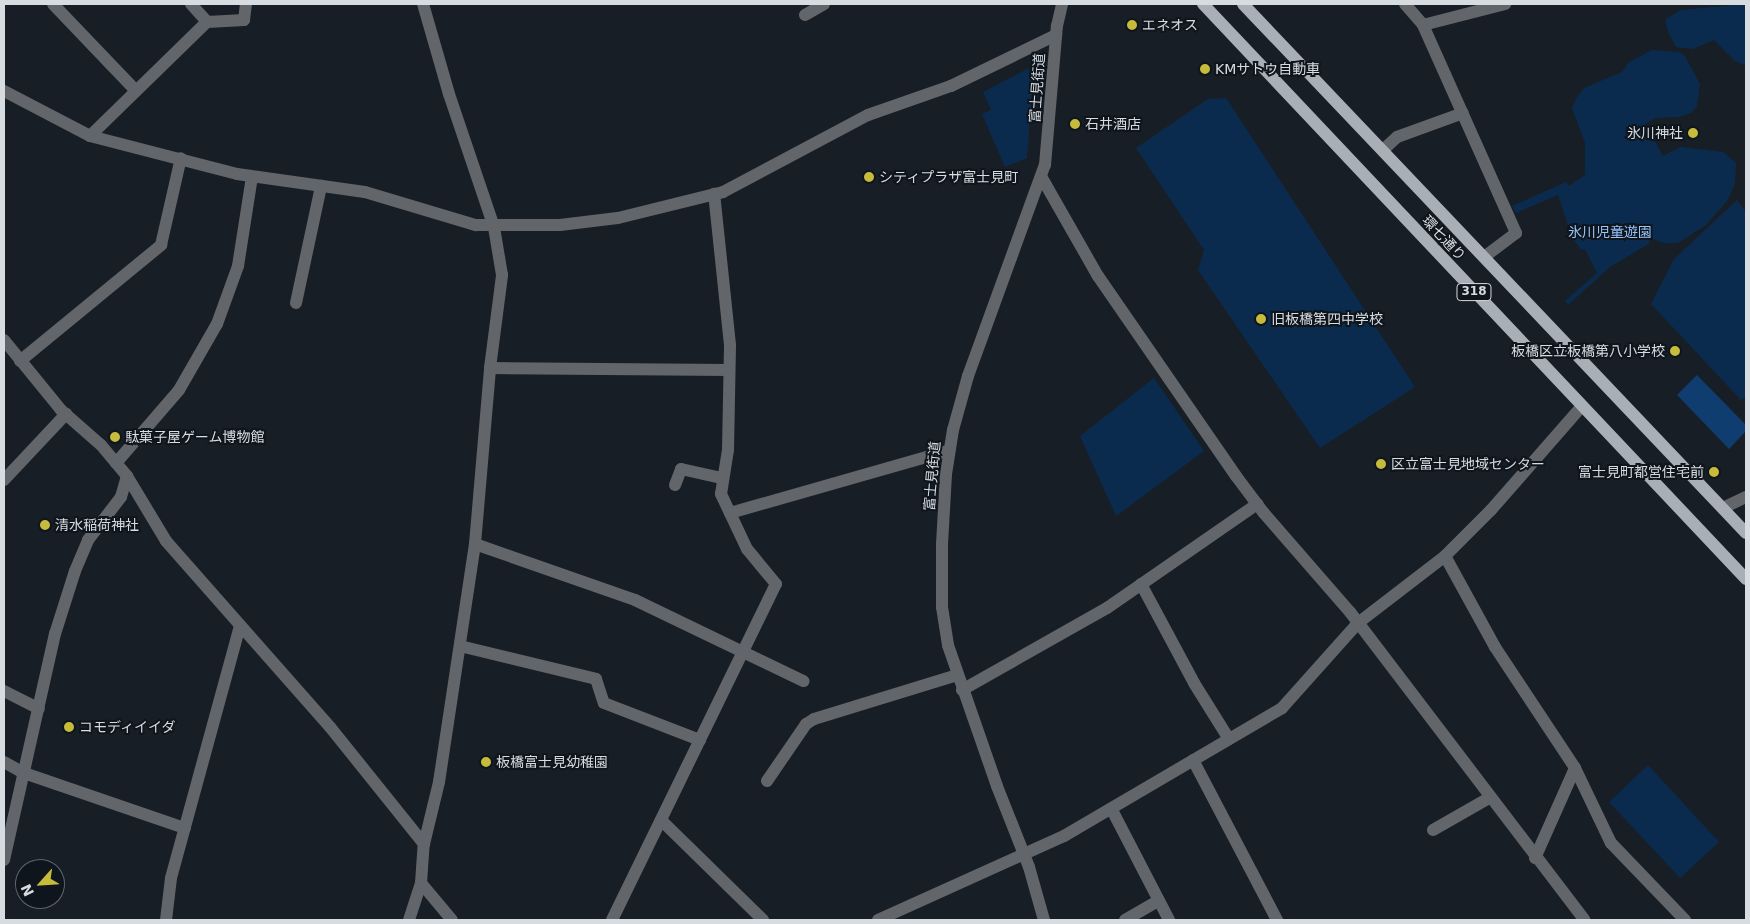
<!DOCTYPE html>
<meta charset="utf-8">
<style>
body{margin:0}
#map{position:relative;width:1750px;height:924px;overflow:hidden;background:#181e25;font-family:"DejaVu Sans","Noto Sans JP",sans-serif}
div>[style]{position:absolute}
.green>*{inset:0;background:#0b2b4e}
.water>*{inset:0;background:#0f3d70}
.minor>*{height:12px;margin:-6px;padding:0 6px;transform-origin:6px;border-radius:6px;background:#62666a}
.major>*{height:12px;margin:-6px;padding:0 6px;transform-origin:6px;border-radius:6px;background:#a8afb7}
.dots>*{width:14px;height:14px;translate:-50% -50%;box-sizing:border-box;border:2px solid #0f151c;border-radius:50%}
span{translate:-50% -50%;white-space:nowrap;text-align:center;line-height:1.15;-webkit-text-stroke:4px #0f151c;paint-order:stroke}
.shield-label span{padding:1px 4px;background:#0f151c;border:1px solid;border-radius:4px;-webkit-text-stroke-width:0}
.shield-label{font-size:12px;color:#d7dce1;font-weight:700}
.poi-label{font-size:14px;color:#d7dce1}
.left{translate:0 -50%;text-align:left}
.right{translate:-100% -50%;text-align:right}
.street-label{font-size:14px;color:#d7dce1}
.park-label{font-size:14px;color:#97c4fb}
.frame{position:absolute;inset:0;border:5px solid #d7dce1;pointer-events:none}
.north{position:absolute;left:15px;top:859px;width:50px;height:50px;box-sizing:border-box;background:#0f151c;border:1px solid #5f656b;border-radius:50%;rotate:244deg;font-size:14px;font-weight:700;line-height:20px;text-align:center;color:#d7dce1}
.north::after{content:'';display:block;margin:auto;width:18px;height:22px;background:#c7bb3c;clip-path:polygon(50% 0,100% 100%,50% 72%,0 100%)}
</style>
<div id="map">
<div class="green">
<div style="clip-path:polygon(1746px 4px,1746px 66px,1735px 61px,1714px 40px,1693px 49px,1676px 47px,1668px 32px,1665px 20px,1680px 10px)"></div>
<div style="clip-path:polygon(1652px 50px,1679px 52px,1685px 56px,1700px 84px,1697px 106px,1691px 113px,1679px 117px,1655px 118px,1645px 124px,1663px 156px,1681px 147px,1723px 152px,1736px 163px,1735px 183px,1728px 200px,1706px 225px,1678px 243px,1664px 243px,1647px 237px,1650px 243px,1610px 267px,1568px 305px,1565px 301px,1597px 273px,1585px 249px,1581px 250px,1572px 237px,1558px 195px,1516px 213px,1512px 206px,1566px 182px,1569px 186px,1585px 175px,1585px 143px,1572px 108px,1577px 97px,1584px 88px,1622px 72px,1629px 62px)"></div>
<div style="clip-path:polygon(1027px 69px,1033px 73px,1027px 158px,1005px 167px,982px 114px,991px 110px,983px 92px)"></div>
<div style="clip-path:polygon(1226px 98px,1415px 387px,1320px 448px,1198px 270px,1204px 250px,1136px 148px,1208px 99px)"></div>
<div style="clip-path:polygon(1737px 200px,1746px 212px,1746px 397px,1741px 400px,1651px 304px,1674px 259px)"></div>
<div style="clip-path:polygon(1154px 378px,1204px 451px,1116px 516px,1080px 436px)"></div>
<div style="clip-path:polygon(1648px 765px,1719px 842px,1680px 878px,1609px 802px)"></div>
</div>
<div class="water">
<div style="clip-path:polygon(1697px 375px,1746px 425px,1746px 431px,1729px 449px,1677px 395px)"></div>
</div>
<div class="minor">
<div style="left:53px;top:4px;width:120px;rotate:46.3deg"></div>
<div style="left:191px;top:4px;width:24px;rotate:48deg"></div>
<div style="left:1405px;top:4px;width:28px;rotate:49deg"></div>
<div style="left:1423px;top:25px;width:228px;rotate:65.9deg"></div>
<div style="left:1516px;top:233px;width:40px;rotate:143deg"></div>
<div style="left:805px;top:15px;width:22px;rotate:-30deg"></div>
<div style="left:1423px;top:25px;width:85px;rotate:-14.4deg"></div>
<div style="left:4px;top:91px;width:97px;rotate:27.6deg"></div>
<div style="left:90px;top:136px;width:152px;rotate:14.5deg"></div>
<div style="left:237px;top:174px;width:129px;rotate:8deg"></div>
<div style="left:365px;top:192px;width:116px;rotate:16.6deg"></div>
<div style="left:476px;top:225px;width:84px"></div>
<div style="left:560px;top:225px;width:58px;rotate:-6.9deg"></div>
<div style="left:618px;top:218px;width:108px;rotate:-13.9deg"></div>
<div style="left:723px;top:192px;width:164px;rotate:-28deg"></div>
<div style="left:868px;top:115px;width:88px;rotate:-19.3deg"></div>
<div style="left:951px;top:86px;width:117px;rotate:-25.9deg"></div>
<div style="left:90px;top:136px;width:163px;rotate:-44.3deg"></div>
<div style="left:207px;top:22px;width:37px;rotate:-3deg"></div>
<div style="left:244px;top:20px;width:16px;rotate:-83deg"></div>
<div style="left:1383px;top:150px;width:19px;rotate:-43deg"></div>
<div style="left:1397px;top:137px;width:70px;rotate:-20deg"></div>
<div style="left:1042px;top:178px;width:113px;rotate:60.3deg"></div>
<div style="left:1098px;top:276px;width:243px;rotate:55.4deg"></div>
<div style="left:1236px;top:476px;width:45px;rotate:53.1deg"></div>
<div style="left:1263px;top:512px;width:133px;rotate:49deg"></div>
<div style="left:1350px;top:612px;width:387px;rotate:52.7deg"></div>
<div style="left:296px;top:303px;width:120px;rotate:-77.9deg"></div>
<div style="left:4px;top:340px;width:90px;rotate:50.8deg"></div>
<div style="left:61px;top:410px;width:53px;rotate:41.2deg"></div>
<div style="left:101px;top:445px;width:40px;rotate:50deg"></div>
<div style="left:127px;top:476px;width:76px;rotate:59deg"></div>
<div style="left:166px;top:541px;width:248px;rotate:48.6deg"></div>
<div style="left:330px;top:727px;width:150px;rotate:51.2deg"></div>
<div style="left:20px;top:361px;width:183px;rotate:-39.4deg"></div>
<div style="left:161px;top:245px;width:89px;rotate:-77.1deg"></div>
<div style="left:490px;top:368px;width:239px;rotate:0.5deg"></div>
<div style="left:116px;top:463px;width:96px;rotate:-49.2deg"></div>
<div style="left:179px;top:390px;width:76px;rotate:-60.1deg"></div>
<div style="left:217px;top:324px;width:62px;rotate:-70.1deg"></div>
<div style="left:238px;top:266px;width:90px;rotate:-81.1deg"></div>
<div style="left:4px;top:480px;width:91px;rotate:-46.8deg"></div>
<div style="left:675px;top:485px;width:17px;rotate:-69deg"></div>
<div style="left:681px;top:469px;width:42px;rotate:12.4deg"></div>
<div style="left:1723px;top:508px;width:25px;rotate:-26deg"></div>
<div style="left:730px;top:513px;width:227px;rotate:-15.9deg"></div>
<div style="left:475px;top:544px;width:170px;rotate:19.3deg"></div>
<div style="left:635px;top:600px;width:187px;rotate:25.7deg"></div>
<div style="left:1445px;top:556px;width:104px;rotate:61.2deg"></div>
<div style="left:1495px;top:647px;width:145px;rotate:56.5deg"></div>
<div style="left:1575px;top:768px;width:83px;rotate:64.4deg"></div>
<div style="left:1611px;top:843px;width:107px;rotate:46.1deg"></div>
<div style="left:1141px;top:584px;width:112px;rotate:61.8deg"></div>
<div style="left:1194px;top:683px;width:66px;rotate:58deg"></div>
<div style="left:460px;top:646px;width:140px;rotate:13.6deg"></div>
<div style="left:596px;top:679px;width:25px;rotate:72deg"></div>
<div style="left:604px;top:703px;width:103px;rotate:21.1deg"></div>
<div style="left:962px;top:690px;width:167px;rotate:-29.5deg"></div>
<div style="left:1107px;top:608px;width:183px;rotate:-34.7deg"></div>
<div style="left:4px;top:691px;width:39px;rotate:27deg"></div>
<div style="left:1193px;top:760px;width:181px;rotate:62.3deg"></div>
<div style="left:4px;top:762px;width:23px;rotate:29deg"></div>
<div style="left:24px;top:773px;width:170px;rotate:18.9deg"></div>
<div style="left:767px;top:781px;width:69px;rotate:-55.6deg"></div>
<div style="left:806px;top:724px;width:9px;rotate:-32deg"></div>
<div style="left:814px;top:719px;width:150px;rotate:-17.1deg"></div>
<div style="left:1112px;top:810px;width:124px;rotate:62.6deg"></div>
<div style="left:661px;top:820px;width:143px;rotate:44.4deg"></div>
<div style="left:1433px;top:830px;width:64px;rotate:-29.7deg"></div>
<div style="left:1535px;top:858px;width:98px;rotate:-66deg"></div>
<div style="left:4px;top:860px;width:232px;rotate:-77.3deg"></div>
<div style="left:55px;top:634px;width:66px;rotate:-72.4deg"></div>
<div style="left:75px;top:571px;width:34px;rotate:-67deg"></div>
<div style="left:88px;top:540px;width:54px;rotate:-52.5deg"></div>
<div style="left:121px;top:497px;width:22px;rotate:-74deg"></div>
<div style="left:421px;top:883px;width:48px;rotate:50deg"></div>
<div style="left:166px;top:920px;width:42px;rotate:-83.2deg"></div>
<div style="left:171px;top:878px;width:262px;rotate:-74.7deg"></div>
<div style="left:409px;top:920px;width:39px;rotate:-72deg"></div>
<div style="left:421px;top:883px;width:39px;rotate:-86deg"></div>
<div style="left:424px;top:844px;width:64px;rotate:-76.4deg"></div>
<div style="left:439px;top:782px;width:241px;rotate:-81.4deg"></div>
<div style="left:475px;top:544px;width:177px;rotate:-85.1deg"></div>
<div style="left:490px;top:368px;width:94px;rotate:-82.6deg"></div>
<div style="left:502px;top:275px;width:49px;rotate:-99.5deg"></div>
<div style="left:494px;top:227px;width:140px;rotate:-108.7deg"></div>
<div style="left:449px;top:94px;width:94px;rotate:-106.1deg"></div>
<div style="left:612px;top:920px;width:374px;rotate:-64deg"></div>
<div style="left:776px;top:584px;width:45px;rotate:-129.6deg"></div>
<div style="left:747px;top:549px;width:61px;rotate:-115.3deg"></div>
<div style="left:721px;top:494px;width:45px;rotate:-81deg"></div>
<div style="left:728px;top:450px;width:105px;rotate:-88.9deg"></div>
<div style="left:730px;top:345px;width:152px;rotate:-96deg"></div>
<div style="left:878px;top:920px;width:204px;rotate:-24.3deg"></div>
<div style="left:1064px;top:836px;width:253px;rotate:-30.4deg"></div>
<div style="left:1282px;top:708px;width:114px;rotate:-48.2deg"></div>
<div style="left:1358px;top:623px;width:110px;rotate:-37.6deg"></div>
<div style="left:1445px;top:556px;width:65px;rotate:-45deg"></div>
<div style="left:1491px;top:510px;width:138px;rotate:-48.8deg"></div>
<div style="left:1044px;top:920px;width:55px;rotate:-105.8deg"></div>
<div style="left:1029px;top:867px;width:87px;rotate:-111.6deg"></div>
<div style="left:997px;top:786px;width:149px;rotate:-109.2deg"></div>
<div style="left:948px;top:645px;width:38px;rotate:-99deg"></div>
<div style="left:942px;top:607px;width:63px;rotate:-90deg"></div>
<div style="left:942px;top:544px;width:70px;rotate:-86.7deg"></div>
<div style="left:946px;top:474px;width:45px;rotate:-81deg"></div>
<div style="left:953px;top:430px;width:56px;rotate:-74.5deg"></div>
<div style="left:968px;top:376px;width:225px;rotate:-70deg"></div>
<div style="left:1045px;top:165px;width:140px;rotate:-85.1deg"></div>
<div style="left:1057px;top:26px;width:23px;rotate:-77deg"></div>
<div style="left:1125px;top:920px;width:39px;rotate:-30deg"></div>
</div>
<div class="major">
<div style="left:1203px;top:4px;width:791px;rotate:46.64deg"></div>
<div style="left:1243px;top:4px;width:730px;rotate:46.44deg"></div>
</div>
<div class="dots">
<div style="left:1132px;top:25px;background:#c7bb3c"></div>
<div style="left:1205px;top:69px;background:#c7bb3c"></div>
<div style="left:1075px;top:124px;background:#c7bb3c"></div>
<div style="left:1693px;top:133px;background:#c7bb3c"></div>
<div style="left:869px;top:177px;background:#c7bb3c"></div>
<div style="left:1261px;top:319px;background:#c7bb3c"></div>
<div style="left:1675px;top:351px;background:#c7bb3c"></div>
<div style="left:115px;top:437px;background:#c7bb3c"></div>
<div style="left:1381px;top:464px;background:#c7bb3c"></div>
<div style="left:1714px;top:472px;background:#c7bb3c"></div>
<div style="left:45px;top:525px;background:#c7bb3c"></div>
<div style="left:69px;top:727px;background:#c7bb3c"></div>
<div style="left:486px;top:762px;background:#c7bb3c"></div>
</div>
<div class="shield-label">
<span style="left:1474px;top:292px">318</span>
</div>
<div class="poi-label">
<span class="left" style="left:1142px;top:25px">エネオス</span>
<span class="left" style="left:1215px;top:69px">KMサトウ自動車</span>
<span class="left" style="left:1085px;top:124px">石井酒店</span>
<span class="right" style="left:1683px;top:133px">氷川神社</span>
<span class="left" style="left:879px;top:177px">シティプラザ富士見町</span>
<span class="left" style="left:1271px;top:319px">旧板橋第四中学校</span>
<span class="right" style="left:1665px;top:351px">板橋区立板橋第八小学校</span>
<span class="left" style="left:125px;top:437px">駄菓子屋ゲーム博物館</span>
<span class="left" style="left:1391px;top:464px">区立富士見地域センター</span>
<span class="right" style="left:1704px;top:472px">富士見町都営住宅前</span>
<span class="left" style="left:55px;top:525px">清水稲荷神社</span>
<span class="left" style="left:79px;top:727px">コモディイイダ</span>
<span class="left" style="left:496px;top:762px">板橋富士見幼稚園</span>
</div>
<div class="street-label">
<span style="left:1037px;top:88px;rotate:-86deg">富士見街道</span>
<span style="left:1444px;top:238px;rotate:47deg">環七通り</span>
<span style="left:932px;top:476px;rotate:-85deg">富士見街道</span>
</div>
<div class="park-label">
<span style="left:1610px;top:232px">氷川児童遊園</span>
</div>
<div class="frame"></div>
<div class="north">N</div>
</div>
